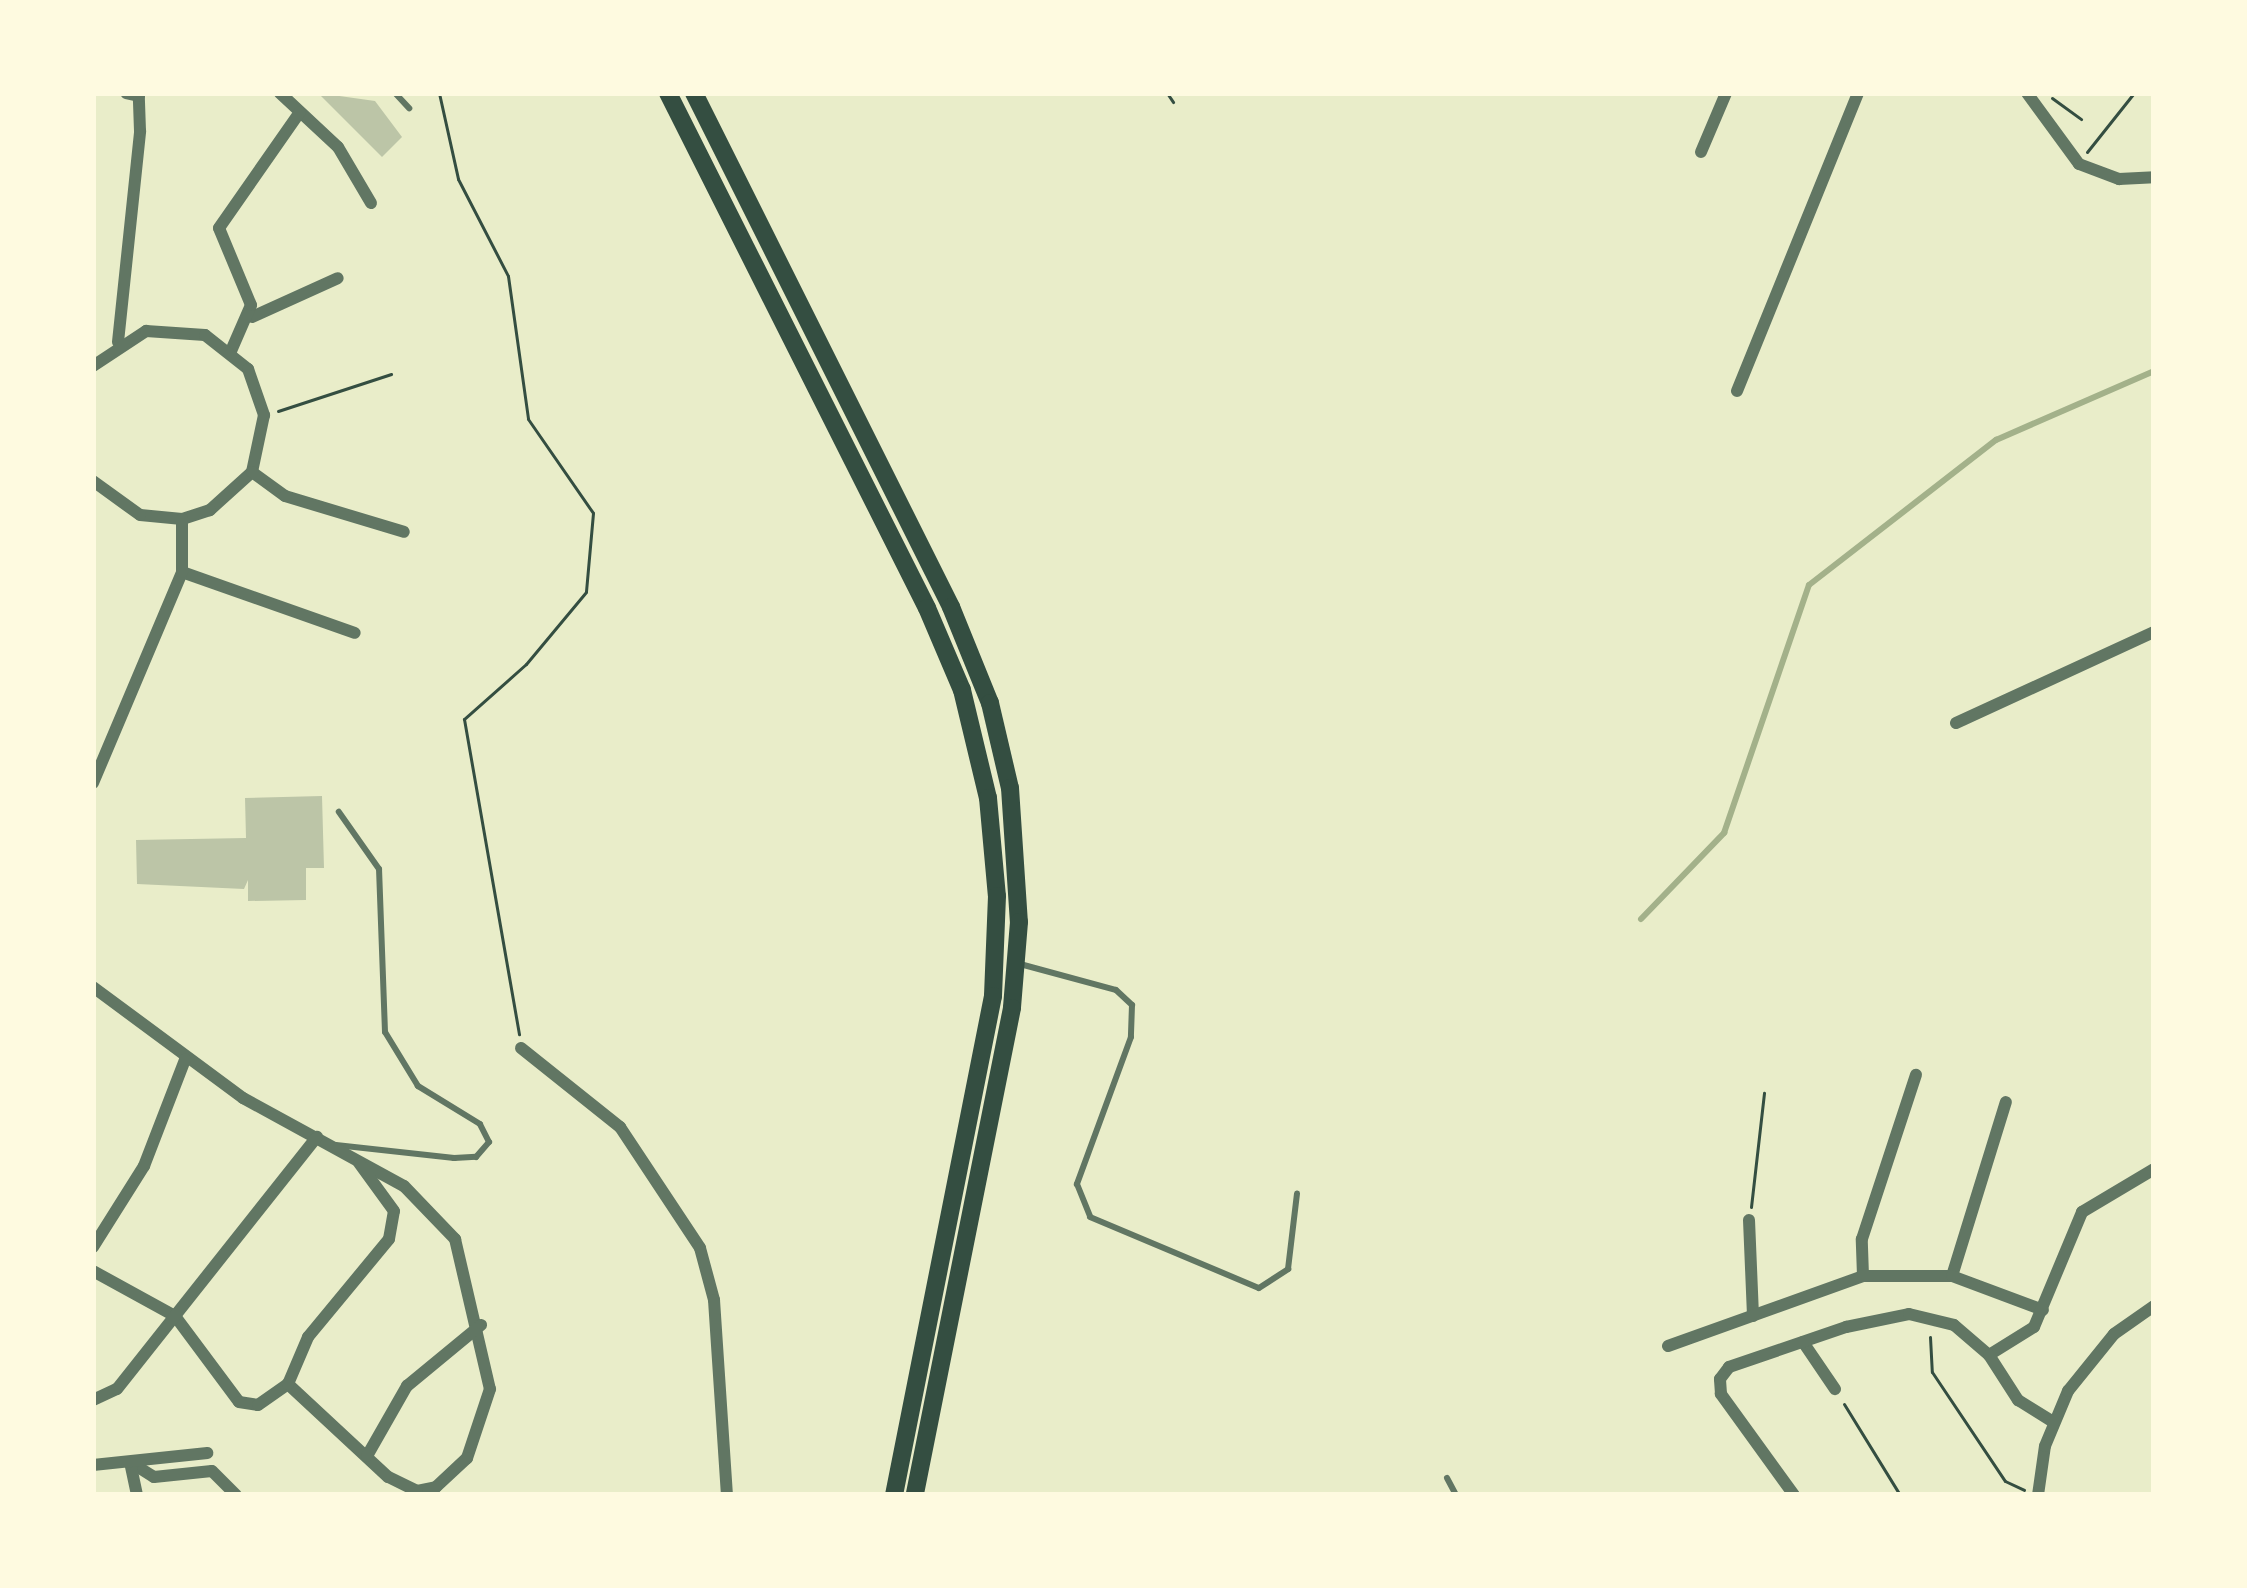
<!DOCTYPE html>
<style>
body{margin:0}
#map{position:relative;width:2247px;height:1588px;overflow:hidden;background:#e9edc9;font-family:"Public Sans",sans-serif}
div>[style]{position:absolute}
.stream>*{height:6px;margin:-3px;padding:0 3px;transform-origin:3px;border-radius:3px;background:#a3b18a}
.building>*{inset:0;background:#bcc5a7}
.path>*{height:3px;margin:-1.5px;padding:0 1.5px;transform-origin:1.5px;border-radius:1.5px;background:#344e41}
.service>*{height:6px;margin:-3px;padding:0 3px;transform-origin:3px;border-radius:3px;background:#617663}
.minor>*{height:12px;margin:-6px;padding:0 6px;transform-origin:6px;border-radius:6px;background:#617663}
.trunk>*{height:18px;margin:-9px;padding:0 9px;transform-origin:9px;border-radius:9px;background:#344e41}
span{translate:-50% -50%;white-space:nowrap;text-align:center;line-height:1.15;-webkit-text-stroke:12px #fefae0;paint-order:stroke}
.frame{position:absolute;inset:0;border:96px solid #fefae0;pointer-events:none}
</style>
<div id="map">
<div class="stream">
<div style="left:1641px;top:919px;width:120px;rotate:-46deg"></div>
<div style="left:1724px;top:833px;width:262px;rotate:-71.1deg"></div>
<div style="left:1809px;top:585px;width:237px;rotate:-37.8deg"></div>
<div style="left:1996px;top:440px;width:172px;rotate:-23.6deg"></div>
</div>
<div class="building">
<div style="clip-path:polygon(318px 93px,375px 101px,402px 137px,382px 157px)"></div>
<div style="clip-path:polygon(322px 796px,324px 868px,306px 868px,306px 900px,248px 901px,248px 880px,244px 889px,137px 884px,136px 840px,246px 838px,245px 798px)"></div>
</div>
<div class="path">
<div style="left:439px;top:93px;width:88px;rotate:77.5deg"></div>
<div style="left:458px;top:179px;width:109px;rotate:62.7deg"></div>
<div style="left:508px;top:276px;width:144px;rotate:82deg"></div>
<div style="left:528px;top:419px;width:114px;rotate:55.3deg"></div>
<div style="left:593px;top:513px;width:79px;rotate:95.1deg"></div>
<div style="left:586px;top:592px;width:94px;rotate:129.8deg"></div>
<div style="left:526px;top:664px;width:83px;rotate:138.4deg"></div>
<div style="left:464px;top:719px;width:320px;rotate:80.1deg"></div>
<div style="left:1167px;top:93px;width:11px;rotate:56deg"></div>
<div style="left:2052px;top:98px;width:36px;rotate:36deg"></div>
<div style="left:2087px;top:152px;width:75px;rotate:-51.5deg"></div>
<div style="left:278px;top:411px;width:119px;rotate:-18.1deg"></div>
<div style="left:1751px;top:1207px;width:115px;rotate:-83.5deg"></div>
<div style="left:1930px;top:1337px;width:35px;rotate:87deg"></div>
<div style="left:1932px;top:1372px;width:131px;rotate:56.2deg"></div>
<div style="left:2005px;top:1481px;width:21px;rotate:25deg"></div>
<div style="left:1844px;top:1404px;width:107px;rotate:58.4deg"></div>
</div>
<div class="service">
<div style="left:395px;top:93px;width:21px;rotate:47deg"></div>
<div style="left:1020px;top:964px;width:99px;rotate:15.2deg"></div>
<div style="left:1116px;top:990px;width:22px;rotate:43deg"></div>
<div style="left:1132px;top:1005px;width:32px;rotate:92deg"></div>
<div style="left:1131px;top:1037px;width:157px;rotate:110.2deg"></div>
<div style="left:1077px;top:1184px;width:35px;rotate:68deg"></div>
<div style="left:1090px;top:1217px;width:183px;rotate:22.8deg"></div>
<div style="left:1259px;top:1288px;width:35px;rotate:-33deg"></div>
<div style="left:1288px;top:1269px;width:76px;rotate:-83.2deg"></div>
<div style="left:336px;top:1145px;width:119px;rotate:6.3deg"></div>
<div style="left:454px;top:1158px;width:22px;rotate:-3deg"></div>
<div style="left:476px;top:1157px;width:20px;rotate:-49deg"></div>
<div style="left:489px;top:1142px;width:20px;rotate:-117deg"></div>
<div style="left:480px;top:1124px;width:73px;rotate:-148.5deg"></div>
<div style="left:418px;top:1086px;width:63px;rotate:-121.4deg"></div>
<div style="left:385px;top:1032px;width:163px;rotate:-92.1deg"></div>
<div style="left:379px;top:869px;width:70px;rotate:-125.1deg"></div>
<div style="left:1447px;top:1478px;width:19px;rotate:62deg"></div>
</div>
<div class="minor">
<div style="left:280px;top:93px;width:79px;rotate:43deg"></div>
<div style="left:338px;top:147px;width:65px;rotate:59.5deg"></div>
<div style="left:2027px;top:93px;width:88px;rotate:53.8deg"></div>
<div style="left:2079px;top:164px;width:43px;rotate:20.6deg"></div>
<div style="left:2119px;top:179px;width:35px;rotate:-3deg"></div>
<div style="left:1701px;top:152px;width:64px;rotate:-67deg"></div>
<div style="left:252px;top:317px;width:94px;rotate:-24.4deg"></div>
<div style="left:118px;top:342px;width:212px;rotate:-84deg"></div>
<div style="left:140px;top:131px;width:35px;rotate:-92deg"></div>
<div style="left:139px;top:96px;width:13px;rotate:-167deg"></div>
<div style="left:231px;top:351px;width:50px;rotate:-66.5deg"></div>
<div style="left:251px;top:305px;width:83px;rotate:-112.6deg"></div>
<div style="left:219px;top:228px;width:141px;rotate:-55.1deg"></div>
<div style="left:93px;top:366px;width:64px;rotate:-33.4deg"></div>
<div style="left:146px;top:331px;width:59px;rotate:3.9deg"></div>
<div style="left:205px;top:335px;width:55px;rotate:38.3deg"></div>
<div style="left:248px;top:369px;width:49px;rotate:70.8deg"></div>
<div style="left:264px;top:415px;width:58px;rotate:101.9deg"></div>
<div style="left:252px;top:472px;width:57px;rotate:137.9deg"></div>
<div style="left:210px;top:510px;width:29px;rotate:162deg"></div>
<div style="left:182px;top:519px;width:42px;rotate:-174.6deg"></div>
<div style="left:140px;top:515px;width:58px;rotate:-144.1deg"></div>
<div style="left:1737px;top:391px;width:322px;rotate:-67.9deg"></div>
<div style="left:252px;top:472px;width:41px;rotate:36deg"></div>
<div style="left:285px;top:496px;width:124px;rotate:16.8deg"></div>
<div style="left:182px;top:572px;width:183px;rotate:19.4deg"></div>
<div style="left:1956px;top:723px;width:218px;rotate:-24.7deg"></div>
<div style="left:93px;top:783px;width:229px;rotate:-67.1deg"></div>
<div style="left:182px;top:572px;width:53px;rotate:-90deg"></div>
<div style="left:93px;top:987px;width:187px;rotate:36.5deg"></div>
<div style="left:243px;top:1098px;width:183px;rotate:28.7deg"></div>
<div style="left:404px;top:1186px;width:74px;rotate:46.1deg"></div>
<div style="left:455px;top:1239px;width:154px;rotate:76.9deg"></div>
<div style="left:490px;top:1389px;width:73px;rotate:108.4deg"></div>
<div style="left:467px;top:1458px;width:42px;rotate:136.9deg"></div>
<div style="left:436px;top:1487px;width:19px;rotate:168deg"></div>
<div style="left:417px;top:1491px;width:32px;rotate:-154deg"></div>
<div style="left:388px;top:1477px;width:137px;rotate:-137.1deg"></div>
<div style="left:521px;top:1048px;width:127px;rotate:38.6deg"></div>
<div style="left:620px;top:1127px;width:145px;rotate:56.5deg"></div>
<div style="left:700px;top:1248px;width:54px;rotate:74.9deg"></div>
<div style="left:714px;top:1300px;width:195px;rotate:86.2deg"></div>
<div style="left:1749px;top:1220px;width:96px;rotate:87.6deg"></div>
<div style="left:93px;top:1247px;width:96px;rotate:-57.8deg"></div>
<div style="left:144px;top:1166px;width:114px;rotate:-68.9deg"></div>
<div style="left:93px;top:1271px;width:94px;rotate:28.8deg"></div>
<div style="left:175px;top:1316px;width:107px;rotate:53.3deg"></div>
<div style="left:239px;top:1402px;width:19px;rotate:9deg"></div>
<div style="left:258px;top:1405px;width:37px;rotate:-35deg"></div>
<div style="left:288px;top:1384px;width:51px;rotate:-66.9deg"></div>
<div style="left:308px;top:1337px;width:127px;rotate:-50.4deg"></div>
<div style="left:389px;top:1239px;width:28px;rotate:-80deg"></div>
<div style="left:394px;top:1211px;width:59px;rotate:-126.1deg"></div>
<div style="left:1863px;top:1276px;width:37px;rotate:-92deg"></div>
<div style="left:1862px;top:1239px;width:173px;rotate:-71.8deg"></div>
<div style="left:1952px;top:1276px;width:182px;rotate:-72.8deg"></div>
<div style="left:1803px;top:1342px;width:57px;rotate:55.8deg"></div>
<div style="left:1668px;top:1346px;width:207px;rotate:-19.7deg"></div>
<div style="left:1863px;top:1276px;width:89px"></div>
<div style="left:1952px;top:1276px;width:97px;rotate:20.5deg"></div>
<div style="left:1989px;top:1355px;width:53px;rotate:-31.9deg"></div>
<div style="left:2034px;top:1327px;width:125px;rotate:-67.3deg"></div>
<div style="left:2082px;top:1212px;width:84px;rotate:-30.8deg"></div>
<div style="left:93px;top:1400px;width:26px;rotate:-25deg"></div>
<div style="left:117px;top:1389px;width:322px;rotate:-51.6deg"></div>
<div style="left:367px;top:1456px;width:81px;rotate:-60.3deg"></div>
<div style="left:407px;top:1386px;width:96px;rotate:-39.5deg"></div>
<div style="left:130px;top:1462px;width:28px;rotate:32deg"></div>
<div style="left:154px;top:1477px;width:58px;rotate:-5.9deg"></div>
<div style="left:212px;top:1471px;width:34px;rotate:45deg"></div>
<div style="left:130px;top:1462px;width:34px;rotate:78deg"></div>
<div style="left:93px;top:1465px;width:115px;rotate:-6deg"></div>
<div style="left:1794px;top:1495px;width:125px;rotate:-125.9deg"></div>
<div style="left:1721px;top:1394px;width:15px;rotate:-94deg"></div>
<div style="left:1720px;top:1379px;width:15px;rotate:-53deg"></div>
<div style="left:1729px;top:1367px;width:124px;rotate:-18.9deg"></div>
<div style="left:1846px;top:1327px;width:64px;rotate:-11.7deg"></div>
<div style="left:1909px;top:1314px;width:46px;rotate:13.7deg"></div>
<div style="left:1954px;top:1325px;width:46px;rotate:40.6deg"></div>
<div style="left:1989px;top:1355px;width:54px;rotate:57.2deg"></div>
<div style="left:2018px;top:1400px;width:40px;rotate:32deg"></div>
<div style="left:2038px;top:1495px;width:49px;rotate:-81.9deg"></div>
<div style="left:2045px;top:1446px;width:60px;rotate:-67.3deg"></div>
<div style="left:2068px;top:1391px;width:73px;rotate:-51.1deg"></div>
<div style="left:2114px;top:1334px;width:49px;rotate:-35deg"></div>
</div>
<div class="trunk">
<div style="left:668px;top:93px;width:576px;rotate:63.3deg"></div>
<div style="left:927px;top:608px;width:89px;rotate:66.9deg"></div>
<div style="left:962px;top:690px;width:111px;rotate:76.5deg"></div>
<div style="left:988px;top:798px;width:98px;rotate:84.8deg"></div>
<div style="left:997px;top:896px;width:100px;rotate:92.3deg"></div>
<div style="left:993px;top:996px;width:509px;rotate:101.22deg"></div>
<div style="left:694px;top:93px;width:575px;rotate:63.43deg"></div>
<div style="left:951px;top:607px;width:104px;rotate:67.9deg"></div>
<div style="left:990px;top:703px;width:87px;rotate:76.8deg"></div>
<div style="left:1010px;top:788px;width:134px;rotate:86.2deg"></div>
<div style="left:1019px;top:922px;width:86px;rotate:94.7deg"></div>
<div style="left:1012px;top:1008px;width:497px;rotate:101.3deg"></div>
</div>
<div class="frame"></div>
</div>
